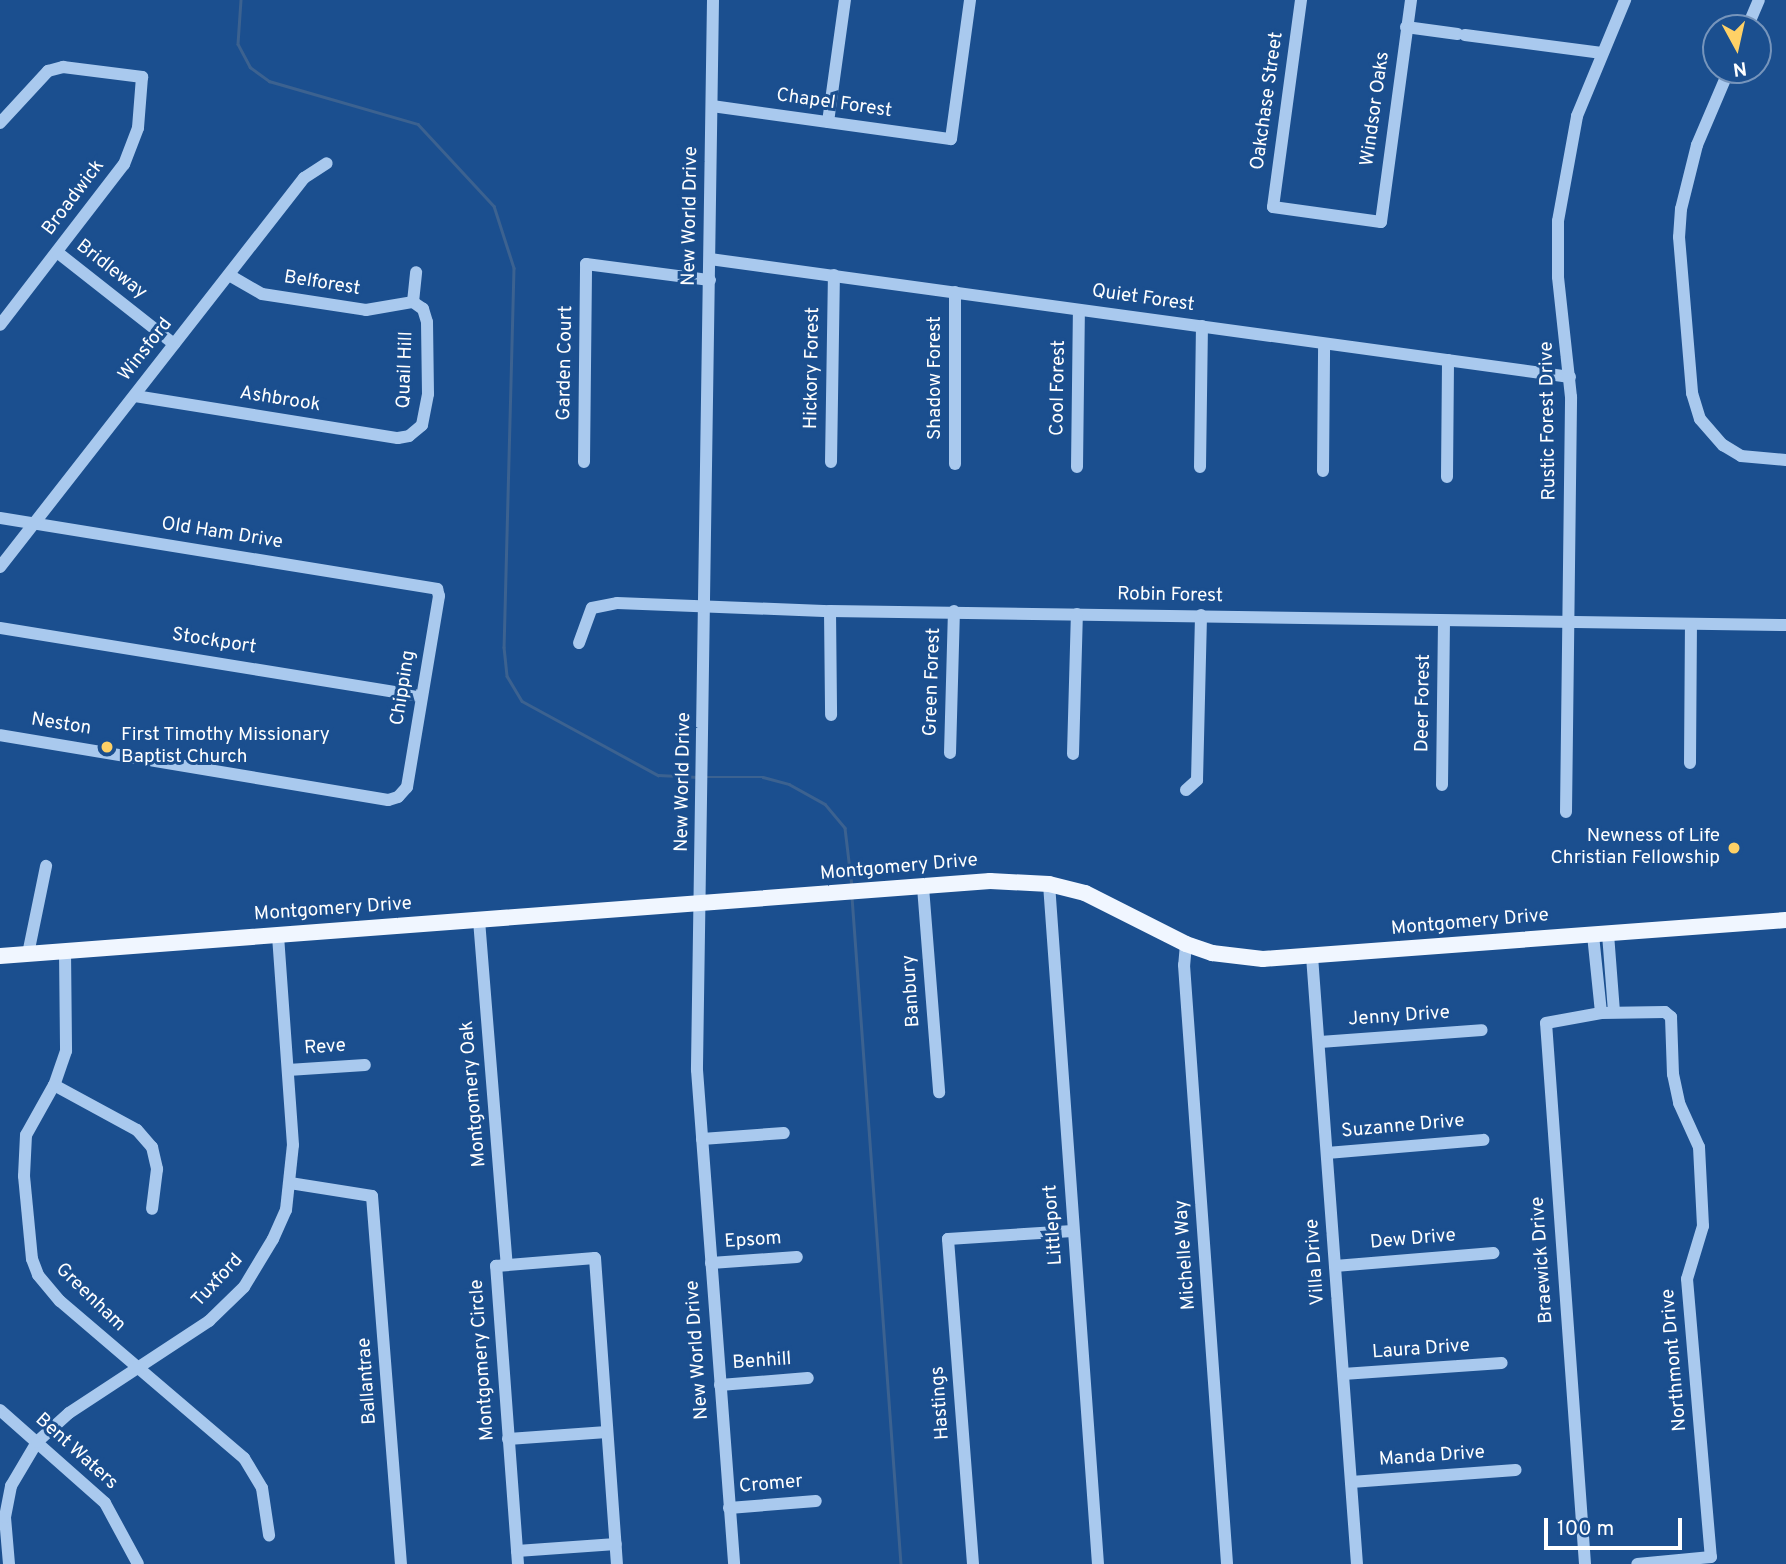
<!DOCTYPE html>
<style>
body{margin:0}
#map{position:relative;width:1786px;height:1564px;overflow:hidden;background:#1b4f8f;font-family:Overpass,sans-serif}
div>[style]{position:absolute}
.stream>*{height:2.5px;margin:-1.25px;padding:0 1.25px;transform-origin:1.25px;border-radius:1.25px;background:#3c6290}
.minor>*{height:12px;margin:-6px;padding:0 6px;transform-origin:6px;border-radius:6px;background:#a9c9ee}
.major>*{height:16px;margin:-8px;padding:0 8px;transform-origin:8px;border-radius:8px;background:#f0f6ff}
.dots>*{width:19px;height:19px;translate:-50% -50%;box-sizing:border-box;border:4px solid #1b4f8f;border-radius:50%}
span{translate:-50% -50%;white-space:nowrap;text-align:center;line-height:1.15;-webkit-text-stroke:6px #1b4f8f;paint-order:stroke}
.street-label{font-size:19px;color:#fff}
.poi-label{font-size:19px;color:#fff}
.left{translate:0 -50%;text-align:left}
.right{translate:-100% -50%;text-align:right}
.north{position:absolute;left:1702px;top:14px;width:70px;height:70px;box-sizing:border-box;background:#1b4f8f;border:2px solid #7695bc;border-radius:50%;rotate:172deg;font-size:19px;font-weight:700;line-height:28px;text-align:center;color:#fff}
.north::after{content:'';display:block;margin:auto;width:24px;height:32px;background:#ffd166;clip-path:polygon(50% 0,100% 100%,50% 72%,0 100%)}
.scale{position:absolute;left:1544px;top:1518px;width:138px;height:32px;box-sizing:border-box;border:4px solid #fff;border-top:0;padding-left:9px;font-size:21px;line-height:24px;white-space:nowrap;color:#fff;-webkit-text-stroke:5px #1b4f8f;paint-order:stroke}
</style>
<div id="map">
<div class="stream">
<div style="left:241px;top:0;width:44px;rotate:93.9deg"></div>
<div style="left:238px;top:44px;width:26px;rotate:62deg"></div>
<div style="left:250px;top:67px;width:24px;rotate:36deg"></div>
<div style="left:269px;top:81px;width:155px;rotate:16.1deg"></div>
<div style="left:418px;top:124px;width:112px;rotate:47.2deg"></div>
<div style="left:494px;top:206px;width:65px;rotate:72.1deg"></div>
<div style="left:514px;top:268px;width:379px;rotate:91.5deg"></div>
<div style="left:504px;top:647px;width:29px;rotate:84deg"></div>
<div style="left:507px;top:676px;width:29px;rotate:59deg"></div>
<div style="left:522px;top:701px;width:155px;rotate:28.6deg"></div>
<div style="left:658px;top:775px;width:40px;rotate:2.9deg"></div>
<div style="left:705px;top:777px;width:58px"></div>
<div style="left:763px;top:777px;width:27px;rotate:15deg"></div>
<div style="left:789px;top:784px;width:41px;rotate:29.1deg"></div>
<div style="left:825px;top:804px;width:31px;rotate:50deg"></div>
<div style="left:845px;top:828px;width:59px;rotate:83.2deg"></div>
<div style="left:852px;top:897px;width:669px;rotate:85.8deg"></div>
</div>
<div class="minor">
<div style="left:713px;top:0;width:1070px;rotate:90.86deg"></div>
<div style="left:697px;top:1070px;width:495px;rotate:85.7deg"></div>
<div style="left:1301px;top:0;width:209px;rotate:97.7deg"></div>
<div style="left:1273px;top:207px;width:109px;rotate:7.9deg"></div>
<div style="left:1381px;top:222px;width:224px;rotate:-82.3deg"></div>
<div style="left:1406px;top:27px;width:52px;rotate:7.7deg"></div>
<div style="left:1747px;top:28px;width:30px;rotate:-67deg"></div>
<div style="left:1465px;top:35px;width:138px;rotate:7.5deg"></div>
<div style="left:1729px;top:70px;width:82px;rotate:113.1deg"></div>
<div style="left:1697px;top:145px;width:66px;rotate:104deg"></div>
<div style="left:1681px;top:209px;width:28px;rotate:94deg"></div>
<div style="left:1679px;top:237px;width:157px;rotate:85.2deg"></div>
<div style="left:1692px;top:393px;width:27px;rotate:73deg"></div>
<div style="left:1700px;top:419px;width:35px;rotate:49deg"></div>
<div style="left:1723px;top:445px;width:21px;rotate:31deg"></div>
<div style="left:1741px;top:456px;width:45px;rotate:5.1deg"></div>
<div style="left:712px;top:106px;width:241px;rotate:7.9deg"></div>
<div style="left:951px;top:139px;width:140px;rotate:-82.2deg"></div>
<div style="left:828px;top:122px;width:123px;rotate:-82.1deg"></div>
<div style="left:0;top:123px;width:71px;rotate:-47.3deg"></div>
<div style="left:48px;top:71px;width:16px;rotate:-15deg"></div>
<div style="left:63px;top:67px;width:80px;rotate:7.2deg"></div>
<div style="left:142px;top:77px;width:51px;rotate:94.5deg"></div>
<div style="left:138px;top:128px;width:39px;rotate:111deg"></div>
<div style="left:124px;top:164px;width:203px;rotate:127.6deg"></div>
<div style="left:57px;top:252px;width:149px;rotate:38.2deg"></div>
<div style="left:710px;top:259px;width:868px;rotate:7.81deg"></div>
<div style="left:229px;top:275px;width:38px;rotate:30deg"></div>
<div style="left:262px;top:294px;width:105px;rotate:8.7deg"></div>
<div style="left:366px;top:310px;width:48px;rotate:-9.7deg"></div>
<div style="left:135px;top:396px;width:266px;rotate:9.1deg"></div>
<div style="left:398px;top:438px;width:11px;rotate:-10deg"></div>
<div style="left:409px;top:436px;width:17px;rotate:-40deg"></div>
<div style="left:422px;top:425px;width:32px;rotate:-79deg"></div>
<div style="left:428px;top:394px;width:72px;rotate:-90.8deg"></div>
<div style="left:427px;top:322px;width:14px;rotate:-107deg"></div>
<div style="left:423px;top:309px;width:12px;rotate:-145deg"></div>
<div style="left:413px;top:302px;width:30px;rotate:-84deg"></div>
<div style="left:584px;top:462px;width:198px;rotate:-89.4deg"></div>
<div style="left:586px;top:264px;width:125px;rotate:7.4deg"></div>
<div style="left:831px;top:462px;width:187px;rotate:-89.1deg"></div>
<div style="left:955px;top:464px;width:172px;rotate:-90deg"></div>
<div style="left:1077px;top:467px;width:157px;rotate:-89.3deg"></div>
<div style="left:1200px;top:467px;width:141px;rotate:-89.2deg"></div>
<div style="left:1323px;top:471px;width:127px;rotate:-89.5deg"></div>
<div style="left:1447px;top:477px;width:117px;rotate:-89.5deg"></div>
<div style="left:0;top:518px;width:443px;rotate:9.2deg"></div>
<div style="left:437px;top:589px;width:7px;rotate:74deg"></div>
<div style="left:439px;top:596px;width:194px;rotate:99.5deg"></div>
<div style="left:407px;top:787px;width:13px;rotate:132deg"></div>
<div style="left:398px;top:797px;width:10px;rotate:163deg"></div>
<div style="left:388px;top:800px;width:393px;rotate:-170.5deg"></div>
<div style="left:0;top:567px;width:494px;rotate:-52deg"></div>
<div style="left:304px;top:178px;width:27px;rotate:-33deg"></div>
<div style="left:830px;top:611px;width:104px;rotate:89.4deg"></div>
<div style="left:0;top:628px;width:426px;rotate:9.2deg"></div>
<div style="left:579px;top:643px;width:37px;rotate:-70deg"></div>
<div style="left:592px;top:608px;width:25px;rotate:-11deg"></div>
<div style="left:617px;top:603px;width:213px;rotate:2.2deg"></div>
<div style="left:830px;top:611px;width:956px;rotate:0.84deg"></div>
<div style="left:950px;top:753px;width:142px;rotate:-88.4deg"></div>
<div style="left:1073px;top:754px;width:140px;rotate:-88.4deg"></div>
<div style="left:1690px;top:763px;width:139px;rotate:-89.6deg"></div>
<div style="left:1442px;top:785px;width:164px;rotate:-89.3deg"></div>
<div style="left:1186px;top:790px;width:15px;rotate:-42deg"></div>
<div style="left:1197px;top:780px;width:165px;rotate:-88.6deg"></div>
<div style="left:1566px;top:812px;width:415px;rotate:-89.3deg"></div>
<div style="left:1571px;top:397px;width:121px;rotate:-96.2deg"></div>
<div style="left:1558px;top:277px;width:56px;rotate:-90deg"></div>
<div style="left:1558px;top:221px;width:107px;rotate:-79.7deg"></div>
<div style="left:1577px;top:116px;width:126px;rotate:-67.5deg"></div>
<div style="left:1049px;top:884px;width:682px;rotate:85.88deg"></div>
<div style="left:923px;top:887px;width:206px;rotate:85.5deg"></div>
<div style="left:479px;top:920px;width:346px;rotate:85.4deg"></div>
<div style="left:1608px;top:934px;width:78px;rotate:85.6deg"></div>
<div style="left:1593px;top:935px;width:78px;rotate:84.1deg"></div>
<div style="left:1186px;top:944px;width:21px;rotate:95deg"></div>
<div style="left:1184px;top:965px;width:601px;rotate:85.89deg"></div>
<div style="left:65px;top:951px;width:100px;rotate:89.4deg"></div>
<div style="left:66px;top:1051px;width:36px;rotate:109deg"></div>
<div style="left:54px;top:1085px;width:57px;rotate:119.2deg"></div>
<div style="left:26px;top:1135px;width:41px;rotate:92.8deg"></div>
<div style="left:24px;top:1176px;width:83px;rotate:84.5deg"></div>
<div style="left:32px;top:1259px;width:17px;rotate:69deg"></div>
<div style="left:38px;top:1275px;width:34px;rotate:50deg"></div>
<div style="left:60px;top:1301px;width:242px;rotate:40.5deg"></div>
<div style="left:244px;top:1458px;width:35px;rotate:59deg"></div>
<div style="left:262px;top:1488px;width:48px;rotate:81.5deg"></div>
<div style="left:28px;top:954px;width:90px;rotate:-78.4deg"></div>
<div style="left:1312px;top:956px;width:610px;rotate:85.77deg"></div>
<div style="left:1320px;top:1042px;width:162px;rotate:-4.2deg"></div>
<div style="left:288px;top:1070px;width:77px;rotate:-3.7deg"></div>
<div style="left:54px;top:1085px;width:94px;rotate:28.5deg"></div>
<div style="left:137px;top:1130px;width:23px;rotate:49deg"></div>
<div style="left:152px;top:1147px;width:23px;rotate:77deg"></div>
<div style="left:157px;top:1169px;width:40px;rotate:97.1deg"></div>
<div style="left:702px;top:1139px;width:82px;rotate:-4.2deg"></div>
<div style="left:1327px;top:1153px;width:157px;rotate:-4.8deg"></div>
<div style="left:290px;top:1183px;width:83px;rotate:9deg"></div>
<div style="left:372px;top:1196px;width:369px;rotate:85.5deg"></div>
<div style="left:711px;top:1263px;width:86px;rotate:-4deg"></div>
<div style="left:1335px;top:1266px;width:159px;rotate:-4.7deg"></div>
<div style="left:1343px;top:1374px;width:159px;rotate:-4deg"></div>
<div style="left:720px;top:1385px;width:88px;rotate:-4.5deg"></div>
<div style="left:0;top:1410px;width:140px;rotate:41.5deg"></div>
<div style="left:105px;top:1503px;width:69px;rotate:61.6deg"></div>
<div style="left:508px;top:1439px;width:99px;rotate:-4deg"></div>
<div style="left:1351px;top:1482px;width:165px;rotate:-4.2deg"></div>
<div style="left:729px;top:1508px;width:87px;rotate:-4.6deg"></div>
<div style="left:517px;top:1551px;width:99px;rotate:-4deg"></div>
<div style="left:9px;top:1564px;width:47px;rotate:-94.9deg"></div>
<div style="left:5px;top:1517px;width:32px;rotate:-79deg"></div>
<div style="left:11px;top:1486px;width:51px;rotate:-59.4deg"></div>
<div style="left:37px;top:1442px;width:43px;rotate:-42.2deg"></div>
<div style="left:69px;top:1413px;width:168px;rotate:-33.3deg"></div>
<div style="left:209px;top:1321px;width:49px;rotate:-44.2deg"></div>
<div style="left:244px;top:1287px;width:56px;rotate:-58.9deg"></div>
<div style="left:273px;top:1239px;width:32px;rotate:-66deg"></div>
<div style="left:286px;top:1210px;width:65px;rotate:-83.9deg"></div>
<div style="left:293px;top:1145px;width:211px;rotate:-94.1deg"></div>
<div style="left:518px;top:1564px;width:299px;rotate:-94.2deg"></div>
<div style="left:496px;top:1266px;width:99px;rotate:-4.6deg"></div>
<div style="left:595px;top:1258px;width:307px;rotate:85.9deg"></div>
<div style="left:973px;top:1564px;width:326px;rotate:-94.4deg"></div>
<div style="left:948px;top:1239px;width:125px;rotate:-3.7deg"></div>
<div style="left:1585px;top:1564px;width:542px;rotate:-94.12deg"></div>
<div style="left:1546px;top:1023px;width:56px;rotate:-10.3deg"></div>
<div style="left:1601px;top:1013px;width:64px;rotate:-0.9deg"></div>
<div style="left:1665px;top:1012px;width:8px;rotate:40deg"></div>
<div style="left:1671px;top:1017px;width:57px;rotate:88deg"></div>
<div style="left:1673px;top:1074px;width:30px;rotate:78deg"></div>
<div style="left:1679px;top:1103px;width:48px;rotate:65.6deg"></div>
<div style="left:1699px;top:1147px;width:79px;rotate:87.1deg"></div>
<div style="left:1703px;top:1226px;width:55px;rotate:106.8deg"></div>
<div style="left:1687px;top:1279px;width:279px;rotate:85.1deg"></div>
<div style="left:1711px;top:1557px;width:74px;rotate:174.6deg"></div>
</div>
<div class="major">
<div style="left:0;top:956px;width:993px;rotate:-4.33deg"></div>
<div style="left:990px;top:881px;width:59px;rotate:2.9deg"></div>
<div style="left:1049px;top:884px;width:37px;rotate:14deg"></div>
<div style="left:1085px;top:893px;width:113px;rotate:26.8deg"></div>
<div style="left:1186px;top:944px;width:28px;rotate:19deg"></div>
<div style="left:1212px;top:953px;width:51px;rotate:6.7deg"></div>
<div style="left:1263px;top:959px;width:524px;rotate:-4.26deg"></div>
</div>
<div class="dots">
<div style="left:107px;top:747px;background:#ffd166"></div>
<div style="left:1734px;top:848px;background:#ffd166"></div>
</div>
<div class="street-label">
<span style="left:1268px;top:101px;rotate:-82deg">Oakchase Street</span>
<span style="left:834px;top:104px;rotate:8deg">Chapel Forest</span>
<span style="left:1376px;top:109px;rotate:-82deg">Windsor Oaks</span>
<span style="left:74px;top:198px;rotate:-53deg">Broadwick</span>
<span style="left:691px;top:216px;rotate:-89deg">New World Drive</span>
<span style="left:111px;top:270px;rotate:38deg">Bridleway</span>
<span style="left:322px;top:284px;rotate:9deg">Belforest</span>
<span style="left:1143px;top:299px;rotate:8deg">Quiet Forest</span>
<span style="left:146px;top:350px;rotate:-52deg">Winsford</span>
<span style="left:566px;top:363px;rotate:-89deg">Garden Court</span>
<span style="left:813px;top:368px;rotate:-89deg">Hickory Forest</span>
<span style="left:406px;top:370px;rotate:-88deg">Quail Hill</span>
<span style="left:936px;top:378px;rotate:-90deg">Shadow Forest</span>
<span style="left:1059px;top:388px;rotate:-89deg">Cool Forest</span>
<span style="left:280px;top:400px;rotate:9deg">Ashbrook</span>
<span style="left:1549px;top:421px;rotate:-91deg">Rustic Forest Drive</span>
<span style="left:222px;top:534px;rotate:9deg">Old Ham Drive</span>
<span style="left:1170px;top:596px;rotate:1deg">Robin Forest</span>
<span style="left:214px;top:642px;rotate:9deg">Stockport</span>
<span style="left:933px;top:682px;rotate:-88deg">Green Forest</span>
<span style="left:404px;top:688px;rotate:-81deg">Chipping</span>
<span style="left:1424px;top:703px;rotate:-89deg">Deer Forest</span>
<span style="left:61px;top:725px;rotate:9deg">Neston</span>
<span style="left:684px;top:782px;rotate:-89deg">New World Drive</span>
<span style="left:899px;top:868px;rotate:-5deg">Montgomery Drive</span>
<span style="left:333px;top:910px;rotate:-4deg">Montgomery Drive</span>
<span style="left:1470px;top:923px;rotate:-5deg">Montgomery Drive</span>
<span style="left:912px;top:991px;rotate:-94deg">Banbury</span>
<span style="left:1399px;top:1017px;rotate:-4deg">Jenny Drive</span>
<span style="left:325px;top:1048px;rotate:-4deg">Reve</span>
<span style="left:474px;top:1094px;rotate:-95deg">Montgomery Oak</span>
<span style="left:1403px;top:1127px;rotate:-5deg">Suzanne Drive</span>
<span style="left:1054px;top:1225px;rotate:-94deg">Littleport</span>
<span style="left:1413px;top:1240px;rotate:-5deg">Dew Drive</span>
<span style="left:753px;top:1241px;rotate:-4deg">Epsom</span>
<span style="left:1186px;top:1255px;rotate:-94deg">Michelle Way</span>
<span style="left:1543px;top:1260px;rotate:-94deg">Braewick Drive</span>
<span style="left:1316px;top:1262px;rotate:-94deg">Villa Drive</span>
<span style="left:218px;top:1281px;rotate:-47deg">Tuxford</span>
<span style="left:90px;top:1298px;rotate:44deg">Greenham</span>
<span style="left:698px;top:1350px;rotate:-94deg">New World Drive</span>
<span style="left:1421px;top:1350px;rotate:-4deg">Laura Drive</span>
<span style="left:483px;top:1360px;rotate:-94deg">Montgomery Circle</span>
<span style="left:1675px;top:1360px;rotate:-95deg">Northmont Drive</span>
<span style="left:762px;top:1362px;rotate:-4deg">Benhill</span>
<span style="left:368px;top:1381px;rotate:-94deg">Ballantrae</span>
<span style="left:941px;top:1403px;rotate:-94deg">Hastings</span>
<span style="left:76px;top:1452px;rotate:42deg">Bent Waters</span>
<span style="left:1432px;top:1457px;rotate:-4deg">Manda Drive</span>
<span style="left:771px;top:1485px;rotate:-5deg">Cromer</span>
</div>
<div class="poi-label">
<span class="left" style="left:121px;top:747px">First Timothy Missionary<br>Baptist Church</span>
<span class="right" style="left:1720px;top:848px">Newness of Life<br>Christian Fellowship</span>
</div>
<div class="north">N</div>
<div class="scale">100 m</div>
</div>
